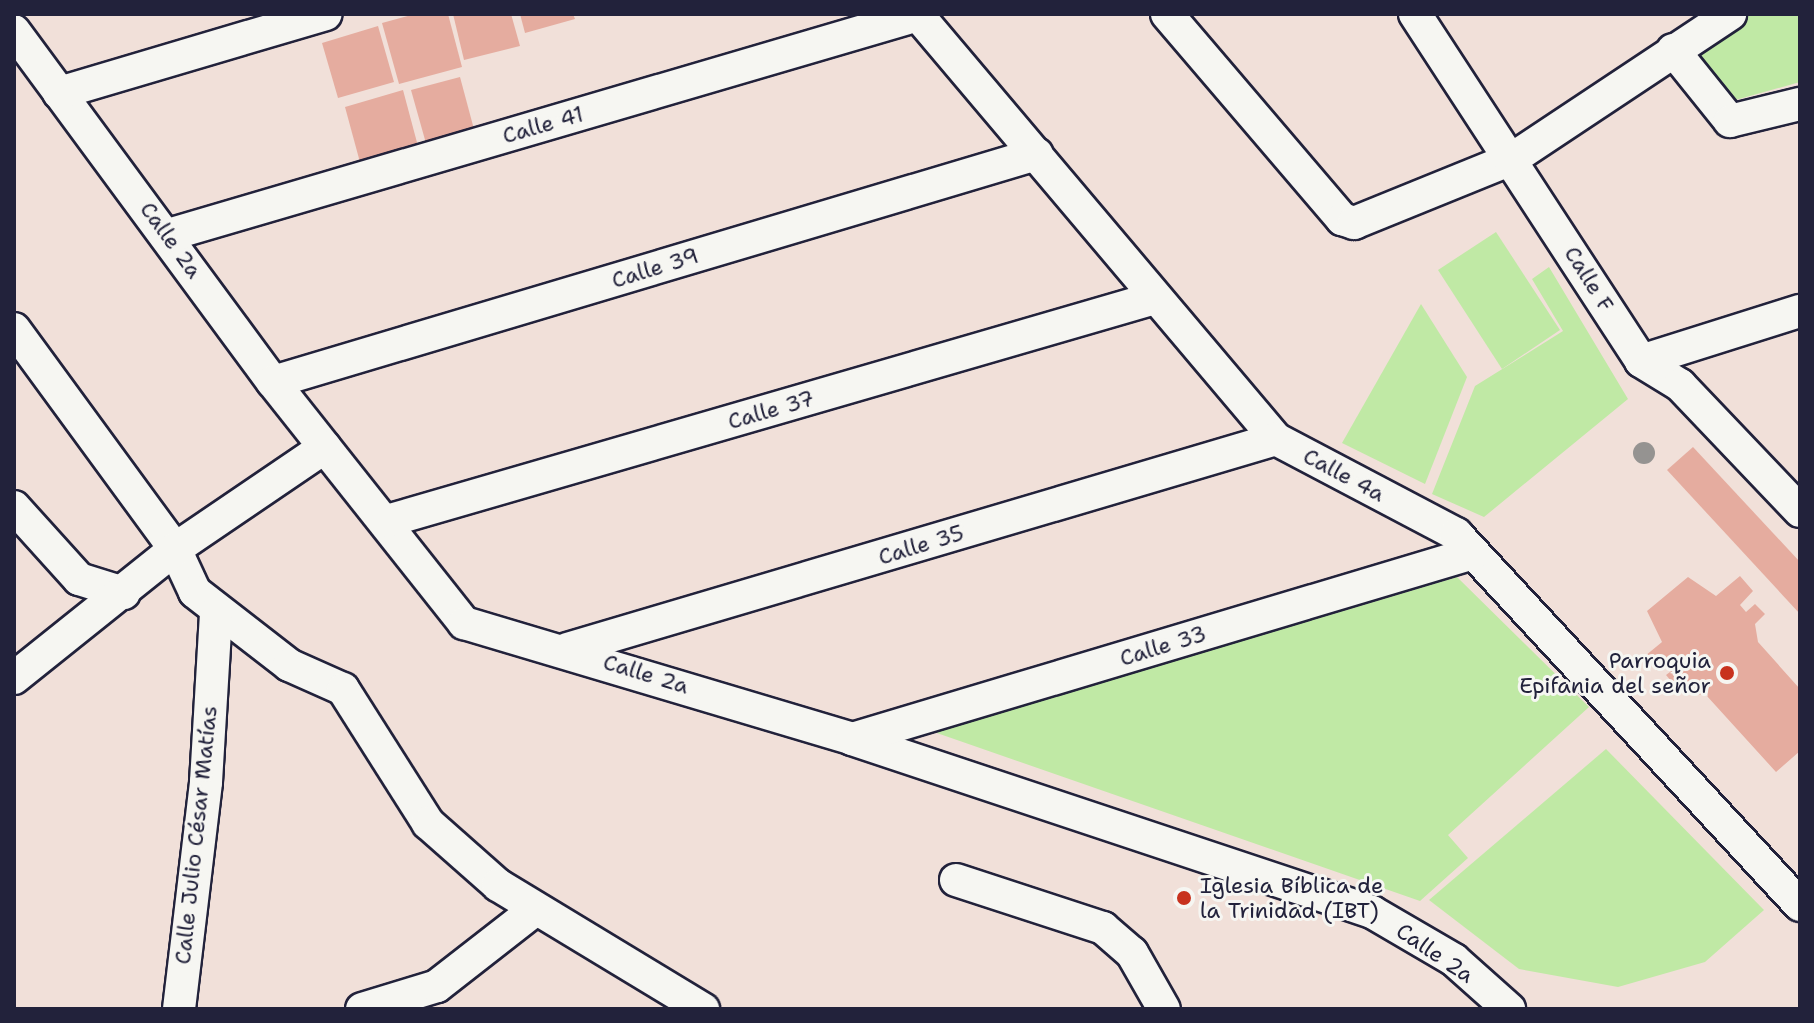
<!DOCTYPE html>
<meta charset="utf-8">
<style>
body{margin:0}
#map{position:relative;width:1814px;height:1023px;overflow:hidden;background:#f1e0d9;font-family:"Shantell Sans",sans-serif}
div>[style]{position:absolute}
.green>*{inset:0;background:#c0e9a5}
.building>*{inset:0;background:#e5ac9f}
.roads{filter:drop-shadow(2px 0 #22223b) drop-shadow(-2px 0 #22223b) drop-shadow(0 2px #22223b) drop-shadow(0 -2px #22223b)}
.minor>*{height:32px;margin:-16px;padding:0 16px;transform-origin:16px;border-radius:16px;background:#f6f6f2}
.trees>*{width:22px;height:22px;margin:-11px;border-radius:50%;background:#959391}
.dots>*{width:22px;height:22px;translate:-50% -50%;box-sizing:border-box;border:4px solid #f6f6f2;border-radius:50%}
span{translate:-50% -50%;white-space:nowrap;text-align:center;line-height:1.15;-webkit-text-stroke:6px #f6f6f2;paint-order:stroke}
.street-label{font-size:22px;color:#22223b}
.poi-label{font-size:22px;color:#22223b}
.right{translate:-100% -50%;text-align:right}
.left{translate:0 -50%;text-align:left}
.frame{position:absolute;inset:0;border:16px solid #22223b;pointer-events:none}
</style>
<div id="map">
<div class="green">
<div style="clip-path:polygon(1743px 14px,1800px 14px,1800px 82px,1725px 103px,1685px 51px)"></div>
<div style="clip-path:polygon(1496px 232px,1560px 330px,1502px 369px,1438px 270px)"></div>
<div style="clip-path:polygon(1549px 267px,1628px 399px,1484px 517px,1432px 494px,1475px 386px,1563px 331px,1532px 279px)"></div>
<div style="clip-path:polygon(1421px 304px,1467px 377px,1425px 484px,1342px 443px)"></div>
<div style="clip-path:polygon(1457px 577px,1589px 707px,1448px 835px,1468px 858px,1420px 901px,934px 732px)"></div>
<div style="clip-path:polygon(1606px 749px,1764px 910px,1705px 962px,1618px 987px,1519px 969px,1429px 900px)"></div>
</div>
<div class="building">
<div style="clip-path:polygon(415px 14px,448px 14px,462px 67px,399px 84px,382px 23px)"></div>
<div style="clip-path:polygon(453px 14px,511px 14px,520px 46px,464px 60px)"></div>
<div style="clip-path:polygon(520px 14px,573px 14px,575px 19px,525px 33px)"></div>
<div style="clip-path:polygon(378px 26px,394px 82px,338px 98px,322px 43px)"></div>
<div style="clip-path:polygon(460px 77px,475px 133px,427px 147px,411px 90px)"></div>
<div style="clip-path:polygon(403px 90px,419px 150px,361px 166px,345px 107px)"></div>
<div style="clip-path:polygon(1693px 447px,1800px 562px,1800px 614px,1667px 470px)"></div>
<div style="clip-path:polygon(1740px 576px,1753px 591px,1740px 605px,1746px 612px,1755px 604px,1765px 614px,1755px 624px,1758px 642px,1800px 689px,1800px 751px,1776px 772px,1706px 695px,1693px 694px,1685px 682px,1677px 688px,1666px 675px,1678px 666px,1672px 659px,1657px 671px,1645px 656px,1662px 642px,1647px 611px,1688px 577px,1716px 596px)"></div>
</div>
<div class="roads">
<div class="minor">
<div style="left:917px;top:14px;width:556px;rotate:49.81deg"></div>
<div style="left:1276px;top:439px;width:204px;rotate:27.8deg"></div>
<div style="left:1456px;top:534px;width:506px;rotate:47.16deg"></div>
<div style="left:1167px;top:14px;width:270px;rotate:49.5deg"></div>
<div style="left:1342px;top:219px;width:13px;rotate:18deg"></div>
<div style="left:1354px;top:223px;width:170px;rotate:-22.1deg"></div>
<div style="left:1512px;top:159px;width:262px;rotate:-33.6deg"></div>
<div style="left:1415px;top:14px;width:414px;rotate:56.9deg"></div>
<div style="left:1641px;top:361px;width:46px;rotate:31.6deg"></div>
<div style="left:1680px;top:385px;width:174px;rotate:46.4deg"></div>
<div style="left:14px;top:31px;width:436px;rotate:53.6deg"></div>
<div style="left:273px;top:382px;width:308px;rotate:51.6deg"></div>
<div style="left:464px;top:623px;width:405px;rotate:16.6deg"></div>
<div style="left:852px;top:739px;width:548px;rotate:18.4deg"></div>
<div style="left:1372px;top:912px;width:95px;rotate:30.3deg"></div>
<div style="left:1454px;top:960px;width:74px;rotate:41.7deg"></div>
<div style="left:1673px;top:50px;width:91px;rotate:51.2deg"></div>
<div style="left:1730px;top:121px;width:72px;rotate:-13.7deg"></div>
<div style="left:59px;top:93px;width:278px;rotate:-16.5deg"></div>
<div style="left:168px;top:235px;width:782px;rotate:-16.35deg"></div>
<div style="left:14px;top:329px;width:273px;rotate:53.8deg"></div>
<div style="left:175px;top:549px;width:47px;rotate:65.1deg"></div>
<div style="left:195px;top:592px;width:119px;rotate:37.8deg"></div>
<div style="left:289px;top:665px;width:59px;rotate:24deg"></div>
<div style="left:343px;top:689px;width:159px;rotate:57.6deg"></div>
<div style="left:428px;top:823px;width:94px;rotate:41.5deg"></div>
<div style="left:498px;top:885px;width:240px;rotate:31.2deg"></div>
<div style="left:1641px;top:361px;width:167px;rotate:-17.5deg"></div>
<div style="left:273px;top:382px;width:797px;rotate:-16.62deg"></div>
<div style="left:14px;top:507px;width:97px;rotate:47.9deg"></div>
<div style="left:79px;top:579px;width:47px;rotate:17.3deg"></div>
<div style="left:387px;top:521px;width:800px;rotate:-16.19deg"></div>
<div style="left:567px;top:649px;width:739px;rotate:-16.5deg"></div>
<div style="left:14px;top:678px;width:206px;rotate:-38.7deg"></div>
<div style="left:175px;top:549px;width:181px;rotate:-34.2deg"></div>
<div style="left:852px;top:739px;width:648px;rotate:-16.67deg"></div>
<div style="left:956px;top:880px;width:155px;rotate:18.1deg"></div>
<div style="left:1103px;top:928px;width:38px;rotate:41deg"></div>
<div style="left:1132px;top:953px;width:64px;rotate:60.3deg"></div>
<div style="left:179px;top:1009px;width:229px;rotate:-83.2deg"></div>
<div style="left:206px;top:782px;width:170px;rotate:-86.6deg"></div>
<div style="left:362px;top:1009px;width:78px;rotate:-17deg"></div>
<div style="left:437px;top:986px;width:125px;rotate:-37.9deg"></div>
</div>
</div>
<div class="trees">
<div style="left:1644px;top:453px"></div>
</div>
<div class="dots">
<div style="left:1727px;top:673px;background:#c8321e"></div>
<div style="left:1184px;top:898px;background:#c8321e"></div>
</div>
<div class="street-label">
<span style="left:543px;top:125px;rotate:-16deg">Calle 41</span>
<span style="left:171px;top:240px;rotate:54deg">Calle 2a</span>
<span style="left:655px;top:268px;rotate:-17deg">Calle 39</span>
<span style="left:1589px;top:279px;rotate:58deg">Calle F</span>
<span style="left:771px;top:410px;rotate:-16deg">Calle 37</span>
<span style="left:1344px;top:475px;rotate:28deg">Calle 4a</span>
<span style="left:921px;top:545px;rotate:-17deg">Calle 35</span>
<span style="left:1163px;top:646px;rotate:-17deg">Calle 33</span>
<span style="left:646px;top:674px;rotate:17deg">Calle 2a</span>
<span style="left:196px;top:835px;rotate:-84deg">Calle Julio César Matías</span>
<span style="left:1435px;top:953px;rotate:34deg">Calle 2a</span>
</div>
<div class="poi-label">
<span class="right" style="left:1711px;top:673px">Parroquia<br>Epifania del señor</span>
<span class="left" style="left:1200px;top:898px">Iglesia Bíblica de<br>la Trinidad (IBT)</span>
</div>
<div class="frame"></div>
</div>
